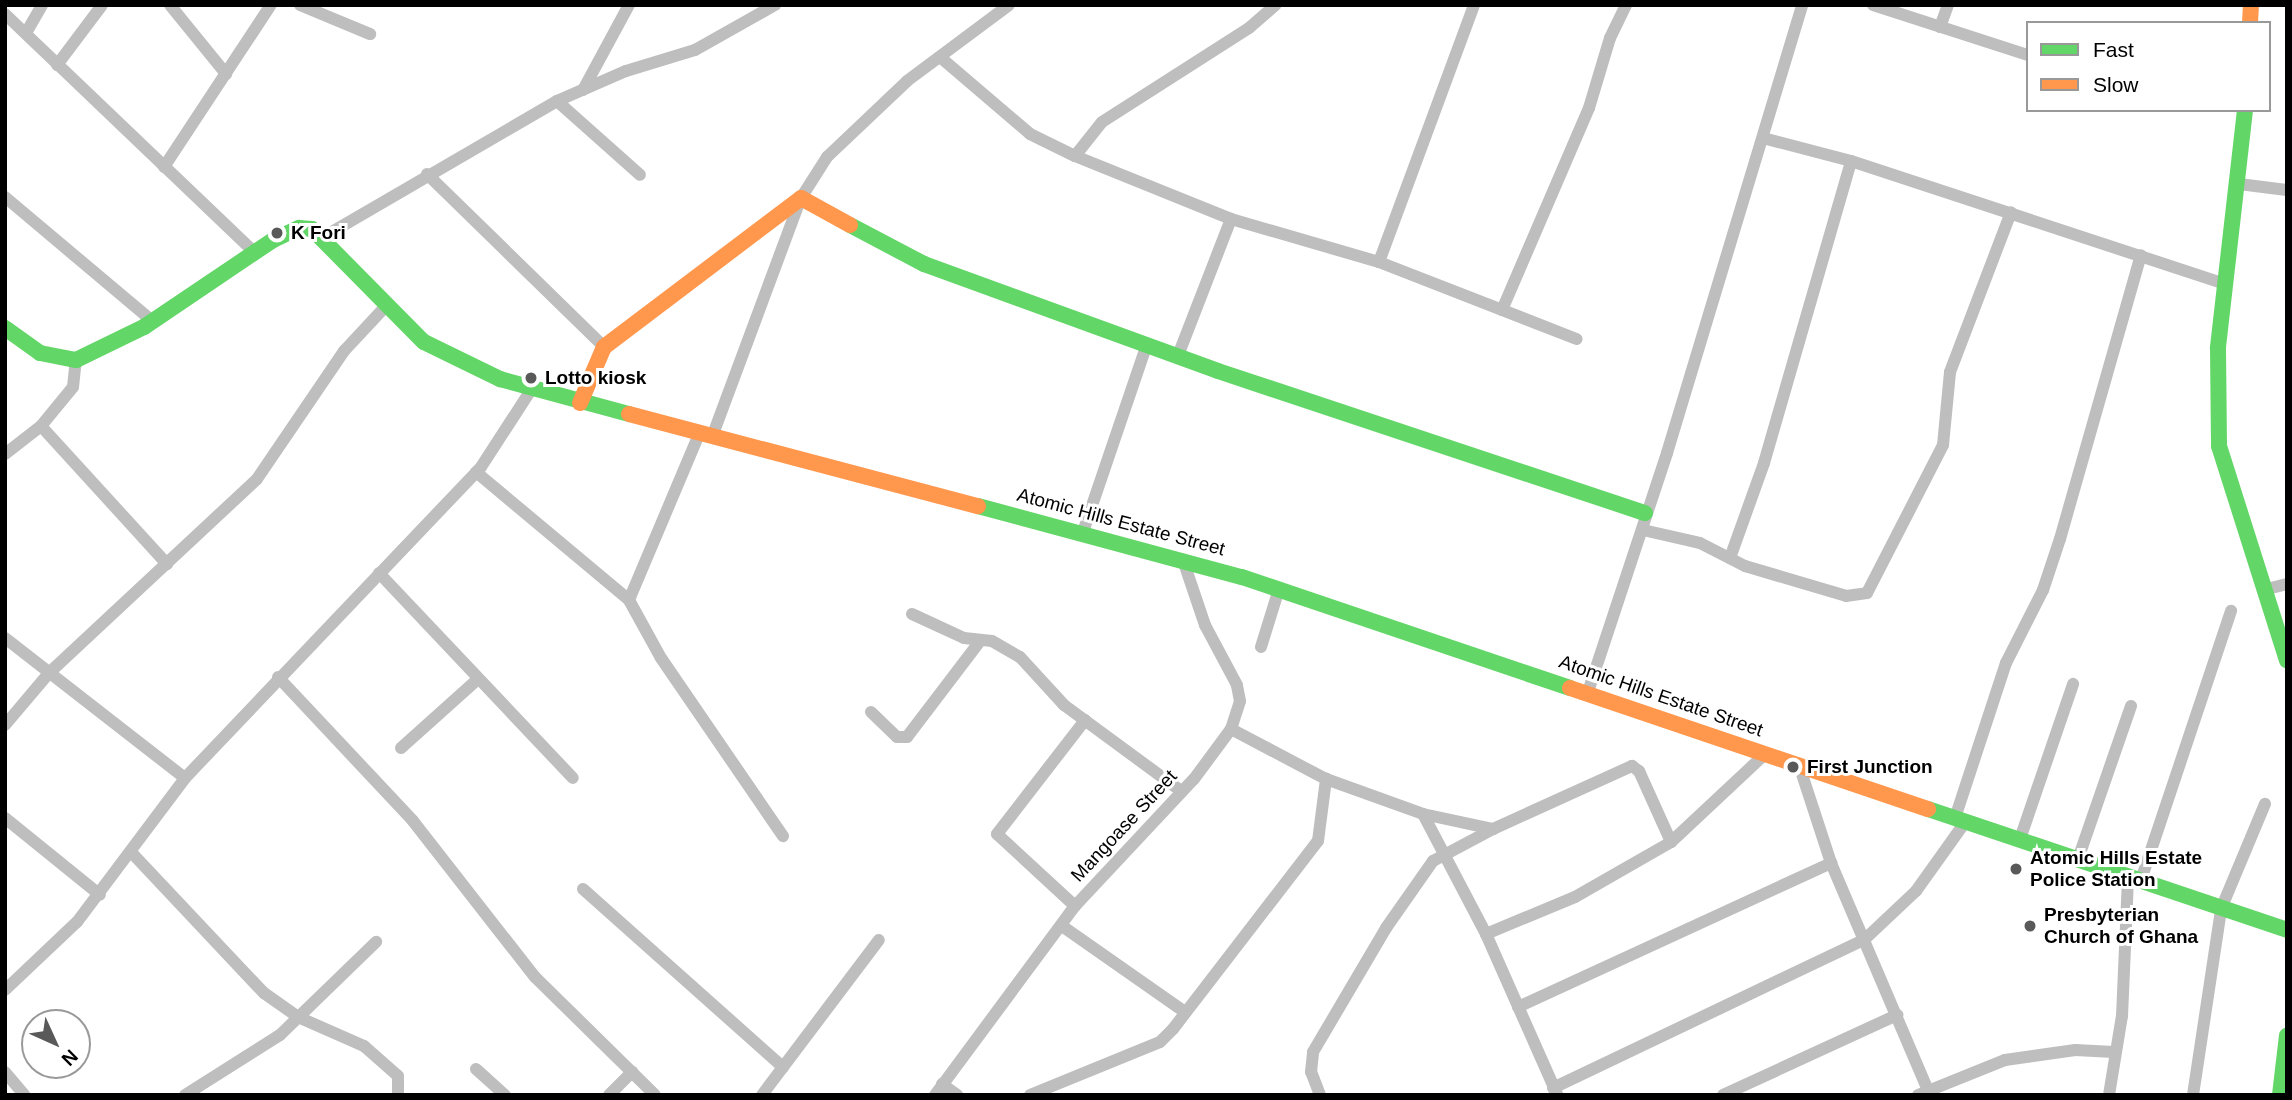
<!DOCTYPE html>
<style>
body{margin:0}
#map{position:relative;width:2292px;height:1100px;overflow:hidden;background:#fff;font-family:Arial,sans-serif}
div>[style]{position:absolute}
.street>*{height:12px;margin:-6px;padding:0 6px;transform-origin:6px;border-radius:6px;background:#bebebe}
.fast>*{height:16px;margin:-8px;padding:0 8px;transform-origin:8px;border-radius:8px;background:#63d668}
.slow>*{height:16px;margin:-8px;padding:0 8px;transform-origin:8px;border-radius:8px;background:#ff974d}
.dots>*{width:19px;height:19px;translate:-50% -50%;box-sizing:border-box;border:4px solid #fff;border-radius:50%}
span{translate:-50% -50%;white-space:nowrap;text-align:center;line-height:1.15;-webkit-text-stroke:6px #fff;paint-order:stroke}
.poi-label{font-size:19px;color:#000;font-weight:700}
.left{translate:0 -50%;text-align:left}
.street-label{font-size:19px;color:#000}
.frame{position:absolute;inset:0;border:7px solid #000;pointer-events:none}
.legend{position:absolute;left:2026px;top:21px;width:245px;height:91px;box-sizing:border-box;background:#fff;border:2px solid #999;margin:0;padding:9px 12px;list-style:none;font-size:21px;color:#000}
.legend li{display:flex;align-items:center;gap:14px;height:35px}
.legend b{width:35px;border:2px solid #999}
.north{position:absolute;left:21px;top:1009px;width:70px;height:70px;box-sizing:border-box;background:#fff;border:2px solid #999;border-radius:50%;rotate:135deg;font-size:19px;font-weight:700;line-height:28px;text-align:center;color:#000}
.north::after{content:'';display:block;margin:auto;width:24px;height:32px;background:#595959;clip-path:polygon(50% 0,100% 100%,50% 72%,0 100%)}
</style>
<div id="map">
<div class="street">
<div style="left:170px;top:5px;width:89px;rotate:50.9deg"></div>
<div style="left:300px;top:5px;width:76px;rotate:22.5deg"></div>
<div style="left:1873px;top:5px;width:163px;rotate:17.9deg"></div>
<div style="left:5px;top:14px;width:344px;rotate:43.7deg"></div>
<div style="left:1940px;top:27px;width:23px;rotate:-70deg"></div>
<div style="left:26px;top:33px;width:32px;rotate:-60deg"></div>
<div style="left:940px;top:57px;width:118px;rotate:40.5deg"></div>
<div style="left:1030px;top:134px;width:50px;rotate:26.1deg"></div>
<div style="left:1075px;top:156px;width:168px;rotate:22deg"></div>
<div style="left:1231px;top:219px;width:154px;rotate:16.2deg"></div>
<div style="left:1379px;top:262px;width:212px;rotate:21.3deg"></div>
<div style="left:57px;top:65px;width:75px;rotate:-53.1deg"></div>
<div style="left:583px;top:90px;width:97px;rotate:-61.6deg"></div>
<div style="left:557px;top:101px;width:111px;rotate:41.7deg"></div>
<div style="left:1763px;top:138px;width:91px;rotate:14.6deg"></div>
<div style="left:1851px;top:161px;width:395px;rotate:18.2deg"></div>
<div style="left:1075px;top:156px;width:43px;rotate:-51.5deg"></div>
<div style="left:1102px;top:122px;width:174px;rotate:-32.6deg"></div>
<div style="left:1249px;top:28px;width:35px;rotate:-41deg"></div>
<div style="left:164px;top:167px;width:194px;rotate:-56.6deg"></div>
<div style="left:427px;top:174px;width:248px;rotate:44.3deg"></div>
<div style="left:2239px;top:184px;width:48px;rotate:7.1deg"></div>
<div style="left:5px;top:197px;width:192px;rotate:40.1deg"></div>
<div style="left:325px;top:236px;width:268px;rotate:-30.2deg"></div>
<div style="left:557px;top:101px;width:75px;rotate:-23.5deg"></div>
<div style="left:626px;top:71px;width:72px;rotate:-16.9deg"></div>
<div style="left:695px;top:50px;width:92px;rotate:-29.4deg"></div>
<div style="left:1379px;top:262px;width:274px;rotate:-69.7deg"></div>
<div style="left:1502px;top:310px;width:220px;rotate:-66.7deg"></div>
<div style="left:1589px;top:108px;width:73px;rotate:-73.3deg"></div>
<div style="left:1610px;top:38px;width:37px;rotate:-64deg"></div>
<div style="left:1179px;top:353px;width:144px;rotate:-68.8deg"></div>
<div style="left:41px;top:426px;width:187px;rotate:47.6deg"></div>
<div style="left:712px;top:437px;width:255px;rotate:-69.6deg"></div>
<div style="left:801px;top:198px;width:49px;rotate:-57.6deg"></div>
<div style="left:827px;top:157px;width:110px;rotate:-43.5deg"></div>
<div style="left:907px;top:81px;width:127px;rotate:-36.7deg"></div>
<div style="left:5px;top:454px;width:46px;rotate:-37.9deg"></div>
<div style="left:41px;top:426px;width:50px;rotate:-50.6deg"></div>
<div style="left:73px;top:387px;width:27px;rotate:-84deg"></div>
<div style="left:476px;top:472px;width:199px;rotate:39.9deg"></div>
<div style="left:629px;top:600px;width:66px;rotate:61.1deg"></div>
<div style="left:661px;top:658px;width:216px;rotate:55.6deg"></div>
<div style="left:1643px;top:530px;width:58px;rotate:12.8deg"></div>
<div style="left:1700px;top:543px;width:51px;rotate:27.1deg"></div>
<div style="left:1745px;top:566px;width:105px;rotate:16.5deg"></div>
<div style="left:1846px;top:596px;width:21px;rotate:-8deg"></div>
<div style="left:1867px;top:593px;width:166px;rotate:-62.8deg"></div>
<div style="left:1943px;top:445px;width:73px;rotate:-84.5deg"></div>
<div style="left:1950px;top:372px;width:171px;rotate:-69.1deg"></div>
<div style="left:1083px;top:532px;width:199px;rotate:-71.2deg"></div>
<div style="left:1730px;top:558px;width:101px;rotate:-70.3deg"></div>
<div style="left:1764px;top:463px;width:314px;rotate:-73.9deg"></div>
<div style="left:379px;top:573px;width:282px;rotate:46.6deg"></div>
<div style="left:2267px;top:589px;width:21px;rotate:-14deg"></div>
<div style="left:629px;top:600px;width:180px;rotate:-67.1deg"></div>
<div style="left:912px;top:614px;width:57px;rotate:24.8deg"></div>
<div style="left:964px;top:638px;width:28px;rotate:6deg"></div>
<div style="left:992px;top:641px;width:32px;rotate:30deg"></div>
<div style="left:1020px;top:657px;width:65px;rotate:47.5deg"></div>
<div style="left:1064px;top:705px;width:145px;rotate:36.3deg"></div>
<div style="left:5px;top:638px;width:228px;rotate:37.9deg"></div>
<div style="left:1261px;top:647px;width:61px;rotate:-72.8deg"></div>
<div style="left:278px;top:677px;width:197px;rotate:46.8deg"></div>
<div style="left:413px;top:821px;width:198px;rotate:52deg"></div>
<div style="left:535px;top:977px;width:168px;rotate:44.5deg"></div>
<div style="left:1588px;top:692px;width:252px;rotate:-71.7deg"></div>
<div style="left:1667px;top:453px;width:468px;rotate:-73.2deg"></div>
<div style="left:871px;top:712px;width:36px;rotate:44deg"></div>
<div style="left:897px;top:737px;width:10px"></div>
<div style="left:907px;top:737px;width:122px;rotate:-52.7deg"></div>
<div style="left:5px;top:725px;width:68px;rotate:-49.8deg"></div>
<div style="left:49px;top:673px;width:284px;rotate:-43deg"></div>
<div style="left:257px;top:479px;width:155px;rotate:-55.8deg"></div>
<div style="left:344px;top:351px;width:60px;rotate:-47deg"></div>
<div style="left:1231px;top:729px;width:107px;rotate:27.8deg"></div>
<div style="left:1326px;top:779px;width:103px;rotate:19.8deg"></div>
<div style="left:1423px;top:814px;width:72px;rotate:12.1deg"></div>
<div style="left:1493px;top:829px;width:153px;rotate:-24.4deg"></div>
<div style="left:1632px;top:766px;width:9px;rotate:36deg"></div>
<div style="left:1639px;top:771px;width:78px;rotate:65.7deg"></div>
<div style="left:401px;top:748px;width:103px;rotate:-41.9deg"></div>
<div style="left:1799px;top:765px;width:103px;rotate:71.9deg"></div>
<div style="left:1831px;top:863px;width:247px;rotate:66.9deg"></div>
<div style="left:1423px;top:814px;width:136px;rotate:62.3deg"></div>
<div style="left:1486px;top:934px;width:175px;rotate:66.1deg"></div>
<div style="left:5px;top:818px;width:122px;rotate:39deg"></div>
<div style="left:1955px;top:818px;width:163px;rotate:-71.8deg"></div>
<div style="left:2006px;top:663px;width:82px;rotate:-63.1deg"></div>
<div style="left:2043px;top:590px;width:54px;rotate:-71.6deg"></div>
<div style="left:2060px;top:539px;width:295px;rotate:-74.1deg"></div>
<div style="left:2020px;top:839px;width:164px;rotate:-71.1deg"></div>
<div style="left:131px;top:852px;width:194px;rotate:46.7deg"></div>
<div style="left:264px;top:993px;width:42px;rotate:35.2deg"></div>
<div style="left:298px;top:1017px;width:72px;rotate:23.7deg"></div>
<div style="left:364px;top:1046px;width:45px;rotate:41.4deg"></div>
<div style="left:398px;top:1076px;width:19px;rotate:90deg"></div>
<div style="left:2078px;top:859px;width:162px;rotate:-70.9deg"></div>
<div style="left:2141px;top:880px;width:284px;rotate:-71.5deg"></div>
<div style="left:583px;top:889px;width:268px;rotate:41.7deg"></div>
<div style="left:1075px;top:906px;width:106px;rotate:-137.3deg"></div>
<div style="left:997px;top:834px;width:144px;rotate:-52.3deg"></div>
<div style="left:1062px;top:926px;width:150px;rotate:35deg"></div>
<div style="left:1486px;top:934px;width:96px;rotate:-22.6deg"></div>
<div style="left:1575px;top:897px;width:111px;rotate:-29.8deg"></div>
<div style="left:1671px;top:842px;width:129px;rotate:-43.1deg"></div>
<div style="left:5px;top:990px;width:99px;rotate:-43.4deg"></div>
<div style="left:77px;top:922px;width:180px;rotate:-53.1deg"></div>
<div style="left:185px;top:778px;width:429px;rotate:-46.4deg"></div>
<div style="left:481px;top:467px;width:92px;rotate:-57deg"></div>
<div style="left:1518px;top:1007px;width:345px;rotate:-24.7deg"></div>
<div style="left:476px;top:1069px;width:39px;rotate:42deg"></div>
<div style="left:5px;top:1072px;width:30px;rotate:50deg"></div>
<div style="left:942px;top:1084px;width:19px;rotate:36deg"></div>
<div style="left:1553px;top:1088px;width:346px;rotate:-25.5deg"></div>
<div style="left:1865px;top:939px;width:70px;rotate:-43.3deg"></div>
<div style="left:1916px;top:891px;width:86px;rotate:-54.5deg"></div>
<div style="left:185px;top:1095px;width:112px;rotate:-32.3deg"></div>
<div style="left:280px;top:1035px;width:134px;rotate:-44.1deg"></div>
<div style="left:609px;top:1095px;width:33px;rotate:-45deg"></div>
<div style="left:762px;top:1095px;width:194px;rotate:-53deg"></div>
<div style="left:935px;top:1095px;width:235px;rotate:-53.5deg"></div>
<div style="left:1075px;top:906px;width:174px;rotate:-46.9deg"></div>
<div style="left:1194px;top:779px;width:62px;rotate:-53.5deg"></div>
<div style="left:1231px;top:729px;width:29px;rotate:-72deg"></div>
<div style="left:1240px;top:701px;width:16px;rotate:-101deg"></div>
<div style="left:1237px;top:685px;width:68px;rotate:-118.1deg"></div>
<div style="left:1205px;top:625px;width:69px;rotate:-108.7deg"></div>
<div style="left:1030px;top:1095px;width:140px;rotate:-22.2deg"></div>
<div style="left:1160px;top:1042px;width:18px;rotate:-45deg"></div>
<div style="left:1173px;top:1029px;width:237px;rotate:-52.4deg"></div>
<div style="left:1318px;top:841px;width:63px;rotate:-82.6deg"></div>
<div style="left:1320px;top:1095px;width:25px;rotate:-111deg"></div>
<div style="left:1311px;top:1072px;width:20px;rotate:-84deg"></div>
<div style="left:1313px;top:1052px;width:144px;rotate:-59.5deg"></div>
<div style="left:1386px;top:928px;width:82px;rotate:-55deg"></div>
<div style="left:1433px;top:861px;width:68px;rotate:-28.1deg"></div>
<div style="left:1723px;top:1095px;width:192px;rotate:-24.7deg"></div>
<div style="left:1918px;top:1095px;width:94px;rotate:-21.9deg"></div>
<div style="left:2005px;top:1060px;width:71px;rotate:-8.1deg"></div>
<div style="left:2075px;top:1050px;width:39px;rotate:3deg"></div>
<div style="left:2109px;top:1095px;width:80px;rotate:-80.7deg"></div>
<div style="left:2122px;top:1016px;width:139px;rotate:-87.5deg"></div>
<div style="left:2193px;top:1095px;width:188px;rotate:-81.4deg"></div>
<div style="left:2221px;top:909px;width:114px;rotate:-67.3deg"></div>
</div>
<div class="fast">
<div style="left:2245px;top:110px;width:240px;rotate:96.5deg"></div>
<div style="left:2218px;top:348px;width:98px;rotate:89.4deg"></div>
<div style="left:2219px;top:446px;width:225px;rotate:72.4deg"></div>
<div style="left:850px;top:225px;width:84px;rotate:27.8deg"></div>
<div style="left:924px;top:264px;width:313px;rotate:20deg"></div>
<div style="left:1218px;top:371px;width:450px;rotate:18.4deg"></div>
<div style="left:5px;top:328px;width:43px;rotate:35.5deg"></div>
<div style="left:40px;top:353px;width:37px;rotate:11deg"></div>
<div style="left:76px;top:360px;width:76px;rotate:-25.9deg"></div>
<div style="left:144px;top:327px;width:156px;rotate:-34deg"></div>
<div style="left:273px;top:240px;width:29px;rotate:-25deg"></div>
<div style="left:299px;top:228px;width:13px;rotate:4deg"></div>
<div style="left:312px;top:229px;width:159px;rotate:45.3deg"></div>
<div style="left:424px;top:342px;width:85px;rotate:26deg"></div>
<div style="left:500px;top:379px;width:134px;rotate:15.2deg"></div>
<div style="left:978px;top:506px;width:273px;rotate:15.1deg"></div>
<div style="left:1242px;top:577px;width:346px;rotate:18.7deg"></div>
<div style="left:1928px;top:809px;width:379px;rotate:18.6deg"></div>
<div style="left:2280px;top:1095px;width:60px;rotate:-83.3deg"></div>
</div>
<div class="slow">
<div style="left:2250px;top:23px;width:18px;rotate:-87deg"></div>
<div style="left:580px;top:403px;width:61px;rotate:-66.8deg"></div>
<div style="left:604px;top:347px;width:247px;rotate:-37.1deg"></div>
<div style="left:801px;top:198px;width:56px;rotate:28.9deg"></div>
<div style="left:629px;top:414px;width:361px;rotate:14.8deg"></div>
<div style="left:1570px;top:688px;width:378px;rotate:18.7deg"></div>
</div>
<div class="dots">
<div style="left:277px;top:233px;background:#595959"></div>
<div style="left:531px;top:378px;background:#595959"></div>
<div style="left:1793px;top:767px;background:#595959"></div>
<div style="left:2016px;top:869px;background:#595959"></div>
<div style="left:2030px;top:926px;background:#595959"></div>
</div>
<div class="poi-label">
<span class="left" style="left:291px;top:233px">K Fori</span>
<span class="left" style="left:545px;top:378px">Lotto kiosk</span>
<span class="left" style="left:1807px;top:767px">First Junction</span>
<span class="left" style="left:2030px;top:869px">Atomic Hills Estate<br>Police Station</span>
<span class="left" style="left:2044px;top:926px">Presbyterian<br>Church of Ghana</span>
</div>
<div class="street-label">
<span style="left:1121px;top:522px;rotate:15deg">Atomic Hills Estate Street</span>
<span style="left:1661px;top:696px;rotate:19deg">Atomic Hills Estate Street</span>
<span style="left:1124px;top:826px;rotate:-47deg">Mangoase Street</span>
</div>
<div class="frame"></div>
<ul class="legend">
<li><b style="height:9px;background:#63d668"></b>Fast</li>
<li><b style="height:9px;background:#ff974d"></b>Slow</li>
</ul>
<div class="north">N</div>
</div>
